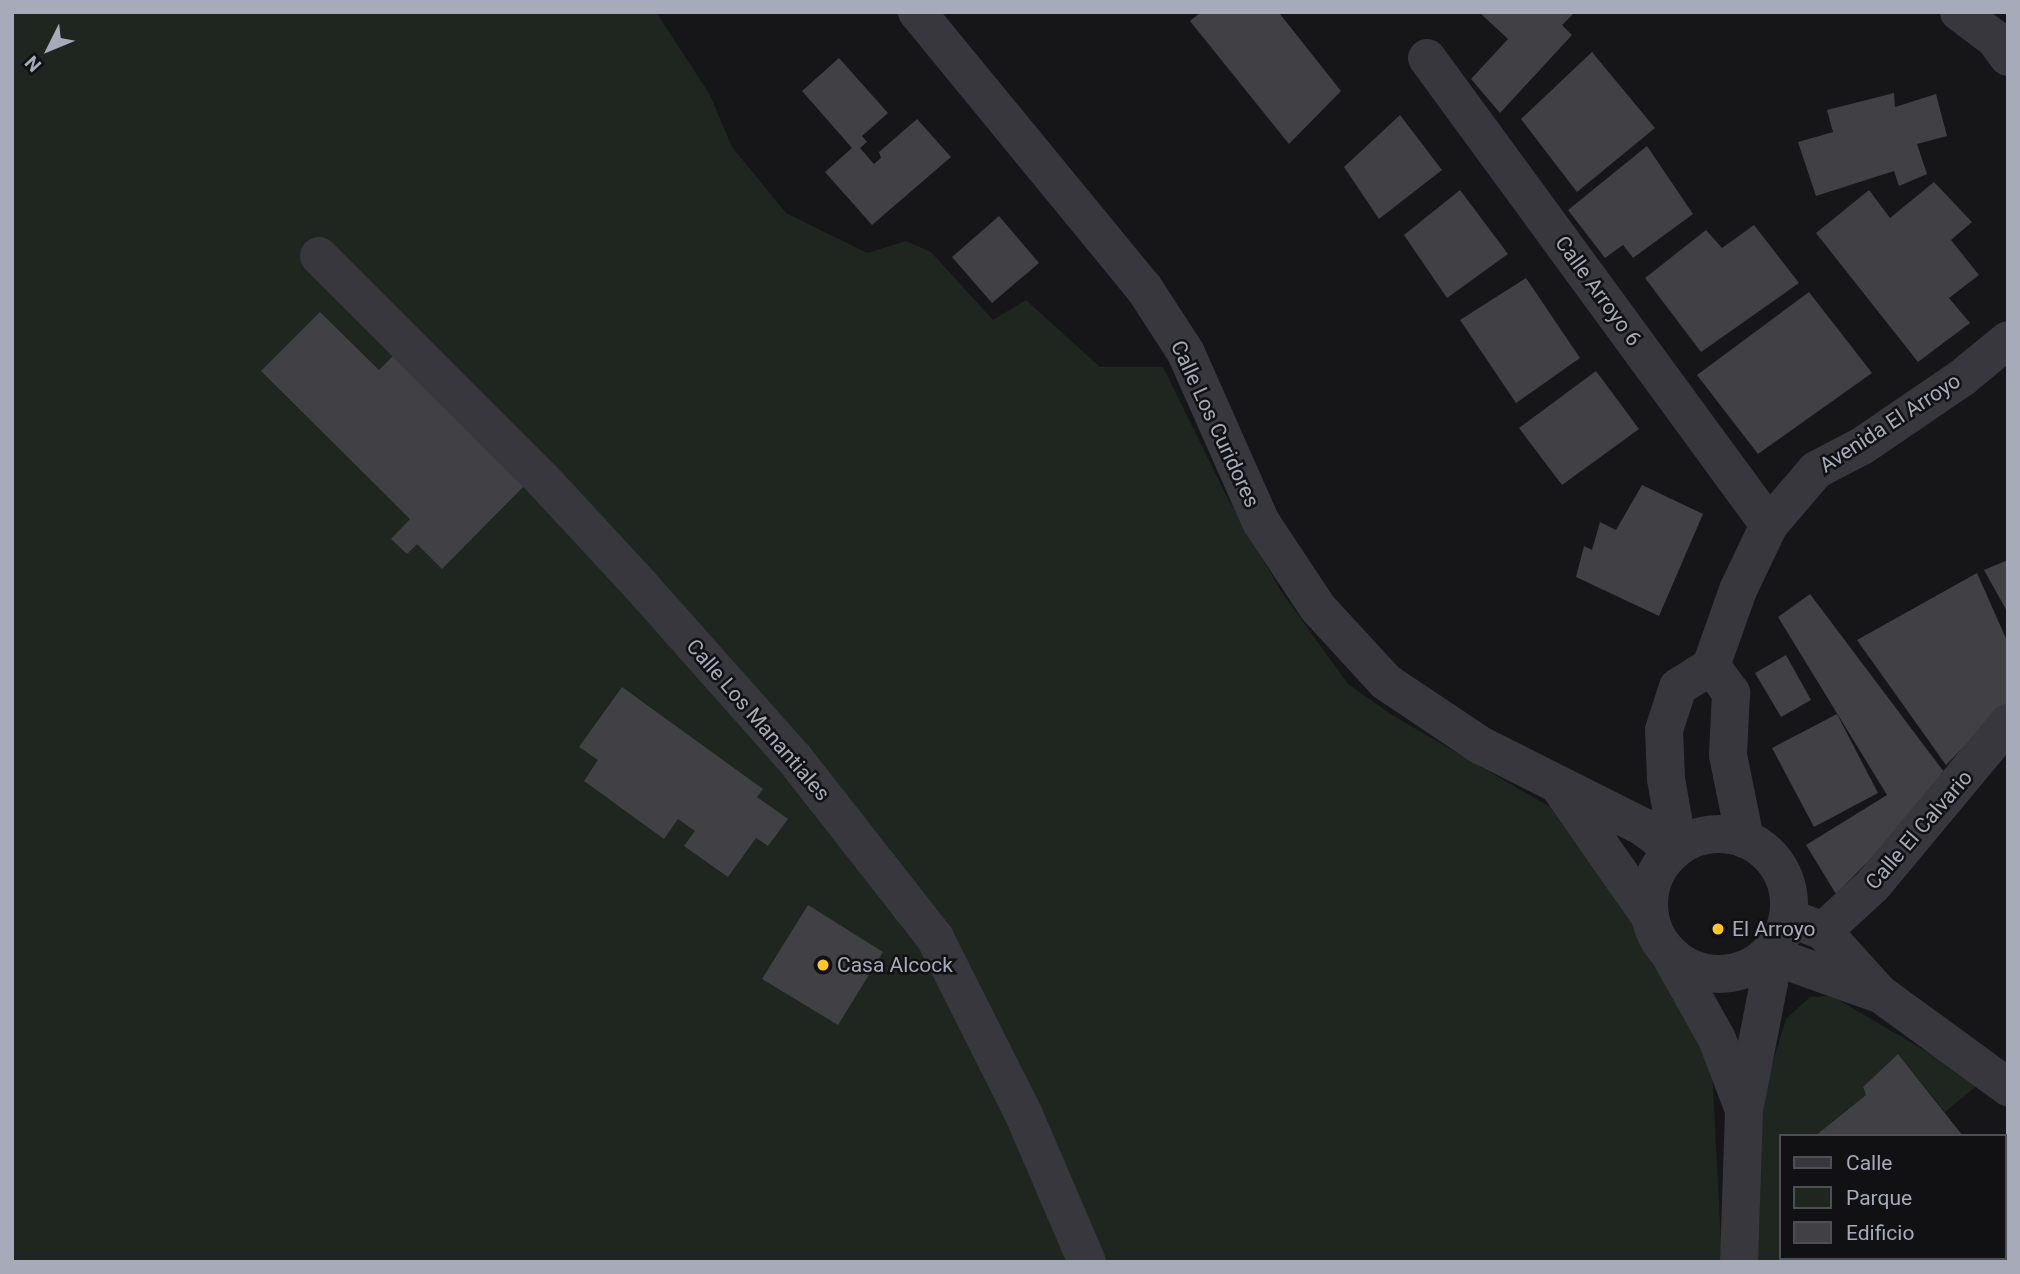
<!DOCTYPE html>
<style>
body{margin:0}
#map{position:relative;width:2020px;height:1274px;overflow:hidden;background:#161618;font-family:Roboto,sans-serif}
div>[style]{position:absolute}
.green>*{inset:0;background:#1e261f}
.building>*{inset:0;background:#404045}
.street>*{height:38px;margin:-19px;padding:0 19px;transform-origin:19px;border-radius:19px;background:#37373d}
.street>.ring{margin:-19px;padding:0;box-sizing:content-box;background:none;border:38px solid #37373d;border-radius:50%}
.dots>*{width:19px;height:19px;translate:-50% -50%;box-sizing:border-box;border:4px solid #111113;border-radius:50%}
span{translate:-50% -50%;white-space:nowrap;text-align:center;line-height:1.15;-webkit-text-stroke:5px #111113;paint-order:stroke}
.street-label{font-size:21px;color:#a7abb9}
.poi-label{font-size:21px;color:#a7abb9}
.left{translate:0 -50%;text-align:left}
.frame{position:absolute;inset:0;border:14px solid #a7abb9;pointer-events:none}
.legend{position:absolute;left:1779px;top:1134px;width:228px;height:126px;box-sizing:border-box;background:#111113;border:2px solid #4d4f55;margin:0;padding:9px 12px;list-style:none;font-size:21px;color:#a7abb9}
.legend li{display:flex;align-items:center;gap:14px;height:35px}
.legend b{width:35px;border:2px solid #4d4f55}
.north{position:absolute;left:14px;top:14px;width:70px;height:70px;-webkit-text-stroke:5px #111113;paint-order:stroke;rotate:227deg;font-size:19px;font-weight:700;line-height:28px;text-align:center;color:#a7abb9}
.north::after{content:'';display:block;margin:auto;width:24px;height:32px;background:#a7abb9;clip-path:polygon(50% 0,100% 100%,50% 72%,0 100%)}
</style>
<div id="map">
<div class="green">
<div style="clip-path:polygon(12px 12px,656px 12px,710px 95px,732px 147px,786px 213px,867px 253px,906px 241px,931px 252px,993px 320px,1026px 300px,1100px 367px,1163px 367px,1227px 497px,1281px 591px,1348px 684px,1392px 715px,1550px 807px,1619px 886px,1658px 954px,1712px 1068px,1722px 1262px,12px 1262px)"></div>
<div style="clip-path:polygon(1832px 996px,1980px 1083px,1945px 1112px,1898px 1054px,1863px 1087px,1866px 1095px,1815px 1136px,1780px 1136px,1780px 1258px,1906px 1262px,1754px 1262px,1758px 1117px,1771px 1068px,1786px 1019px,1810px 997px)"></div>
</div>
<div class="building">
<div style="clip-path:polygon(1201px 12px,1280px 14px,1341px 91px,1289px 144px,1190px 21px)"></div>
<div style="clip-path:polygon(1479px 12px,1575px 12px,1562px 25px,1572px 35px,1500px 113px,1471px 79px,1508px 39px)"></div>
<div style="clip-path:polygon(1592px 52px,1655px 128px,1577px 192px,1521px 119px)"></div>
<div style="clip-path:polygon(839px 58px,888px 113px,862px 136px,867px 142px,860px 148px,874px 164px,881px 158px,879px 152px,917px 119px,951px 157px,872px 225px,825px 172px,852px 148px,802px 91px)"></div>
<div style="clip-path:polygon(1894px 93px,1895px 107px,1936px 94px,1947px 136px,1917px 144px,1927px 174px,1899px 186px,1894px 171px,1816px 196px,1798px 142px,1833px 132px,1827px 110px)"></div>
<div style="clip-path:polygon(1400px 115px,1442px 170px,1379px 219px,1344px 167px)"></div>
<div style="clip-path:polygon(1647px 146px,1693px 214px,1633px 258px,1623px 245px,1605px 258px,1568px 210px)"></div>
<div style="clip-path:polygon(1934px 182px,1972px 222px,1951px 240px,1979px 275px,1949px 298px,1970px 323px,1918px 362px,1816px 233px,1869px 190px,1890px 218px)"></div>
<div style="clip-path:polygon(1460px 190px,1508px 254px,1447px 298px,1404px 235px)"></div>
<div style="clip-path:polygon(999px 216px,1039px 263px,992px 303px,952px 257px)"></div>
<div style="clip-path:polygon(1754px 225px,1799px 283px,1701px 352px,1645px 278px,1706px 230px,1722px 248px)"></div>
<div style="clip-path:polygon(1526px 278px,1580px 358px,1516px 403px,1460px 320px)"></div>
<div style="clip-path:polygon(1809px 292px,1872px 373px,1758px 454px,1697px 375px)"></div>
<div style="clip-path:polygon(320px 312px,379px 370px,399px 350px,530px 480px,442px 569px,417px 544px,407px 554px,391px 539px,410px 519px,261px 371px)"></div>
<div style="clip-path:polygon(1596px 371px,1639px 429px,1562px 485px,1519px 428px)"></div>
<div style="clip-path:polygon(1642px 485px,1703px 514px,1659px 616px,1576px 577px,1584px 546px,1592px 550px,1600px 522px,1616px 530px)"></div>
<div style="clip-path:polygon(2008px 560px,2008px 613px,1984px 570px)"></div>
<div style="clip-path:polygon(1977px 573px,2008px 643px,2008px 702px,1946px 765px,1857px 640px)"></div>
<div style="clip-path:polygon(1810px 594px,1944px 772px,1904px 825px,1836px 894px,1806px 845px,1887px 795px,1778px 617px)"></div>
<div style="clip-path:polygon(1786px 655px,1811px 700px,1781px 717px,1755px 673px)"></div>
<div style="clip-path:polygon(622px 687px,763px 789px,757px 797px,788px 819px,768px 846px,756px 838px,728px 877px,684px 846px,695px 831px,678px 819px,664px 839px,584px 781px,598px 760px,579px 747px)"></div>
<div style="clip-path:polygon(1837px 714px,1878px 793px,1814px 827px,1772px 748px)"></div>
<div style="clip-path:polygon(808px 905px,883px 952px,838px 1025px,762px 979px)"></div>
<div style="clip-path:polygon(1898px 1054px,1963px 1136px,1815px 1136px,1866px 1095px,1863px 1087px)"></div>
<div style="clip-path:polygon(2008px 1189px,2008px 1262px,1903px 1258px,2004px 1258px)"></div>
</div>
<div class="street">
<div style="left:917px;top:12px;width:357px;rotate:50.6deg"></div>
<div style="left:1144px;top:288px;width:77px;rotate:57.1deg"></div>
<div style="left:1186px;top:353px;width:185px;rotate:66.1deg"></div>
<div style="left:1261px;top:522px;width:103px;rotate:56.5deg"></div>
<div style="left:1318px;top:608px;width:100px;rotate:47.4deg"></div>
<div style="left:1386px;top:682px;width:113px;rotate:33.8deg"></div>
<div style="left:1480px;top:745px;width:182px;rotate:26.7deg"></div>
<div style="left:1643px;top:827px;width:38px;rotate:37deg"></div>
<div style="left:1959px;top:12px;width:45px;rotate:36.9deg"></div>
<div style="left:1995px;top:39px;width:22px;rotate:54deg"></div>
<div style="left:1427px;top:58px;width:579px;rotate:53.78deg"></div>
<div style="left:319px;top:256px;width:317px;rotate:45deg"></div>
<div style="left:543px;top:480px;width:146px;rotate:47.2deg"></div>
<div style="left:642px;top:587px;width:229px;rotate:48.4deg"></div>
<div style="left:794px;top:758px;width:229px;rotate:51.9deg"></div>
<div style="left:935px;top:938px;width:198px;rotate:63.3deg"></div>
<div style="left:1024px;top:1115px;width:160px;rotate:66.8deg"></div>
<div style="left:1711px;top:666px;width:34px;rotate:53deg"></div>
<div style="left:1731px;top:693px;width:62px;rotate:92.8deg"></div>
<div style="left:1728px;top:755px;width:86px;rotate:78.6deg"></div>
<div style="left:1561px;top:789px;width:154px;rotate:55.1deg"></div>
<div class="ring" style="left:1649px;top:834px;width:102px;height:102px"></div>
<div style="left:1678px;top:847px;width:69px;rotate:-100deg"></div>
<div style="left:1666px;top:779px;width:49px;rotate:-92.3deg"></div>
<div style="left:1664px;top:730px;width:45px;rotate:-72deg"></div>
<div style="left:1678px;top:687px;width:39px;rotate:-32deg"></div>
<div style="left:1711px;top:666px;width:81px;rotate:-70.4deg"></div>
<div style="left:1738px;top:590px;width:72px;rotate:-64.5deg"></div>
<div style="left:1769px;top:525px;width:72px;rotate:-49.5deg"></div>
<div style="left:1816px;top:470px;width:52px;rotate:-27.6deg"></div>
<div style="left:1862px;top:446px;width:122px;rotate:-34.3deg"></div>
<div style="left:1963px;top:377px;width:58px;rotate:-39.4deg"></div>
<div style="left:1800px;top:922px;width:25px;rotate:21deg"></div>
<div style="left:1823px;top:931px;width:84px;rotate:47.9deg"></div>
<div style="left:1879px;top:993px;width:160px;rotate:36.1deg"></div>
<div style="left:1823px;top:931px;width:68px;rotate:-42.6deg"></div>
<div style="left:1873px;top:885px;width:211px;rotate:-50.2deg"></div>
<div style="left:1670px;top:955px;width:96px;rotate:60.8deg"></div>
<div style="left:1717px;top:1039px;width:76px;rotate:69.2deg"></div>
<div style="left:1770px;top:955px;width:114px;rotate:19.6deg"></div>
<div style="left:1739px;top:1262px;width:152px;rotate:-88.1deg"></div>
<div style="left:1744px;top:1110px;width:130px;rotate:-78.9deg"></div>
<div style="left:1769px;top:982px;width:23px;rotate:-97deg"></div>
</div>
<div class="dots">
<div style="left:1718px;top:929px;background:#ffc827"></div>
<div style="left:823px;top:965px;background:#ffc827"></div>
</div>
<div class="street-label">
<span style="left:1598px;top:291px;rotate:54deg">Calle Arroyo 6</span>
<span style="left:1890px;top:423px;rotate:-33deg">Avenida El Arroyo</span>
<span style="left:1215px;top:424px;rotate:65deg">Calle Los Curidores</span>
<span style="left:758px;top:720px;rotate:49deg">Calle Los Manantiales</span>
<span style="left:1919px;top:830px;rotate:-49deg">Calle El Calvario</span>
</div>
<div class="poi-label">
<span class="left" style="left:1732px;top:929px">El Arroyo</span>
<span class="left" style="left:837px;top:965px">Casa Alcock</span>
</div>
<div class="frame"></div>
<ul class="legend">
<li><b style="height:9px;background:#37373d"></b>Calle</li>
<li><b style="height:19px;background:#1e261f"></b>Parque</li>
<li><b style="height:19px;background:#404045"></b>Edificio</li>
</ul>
<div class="north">N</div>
</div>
